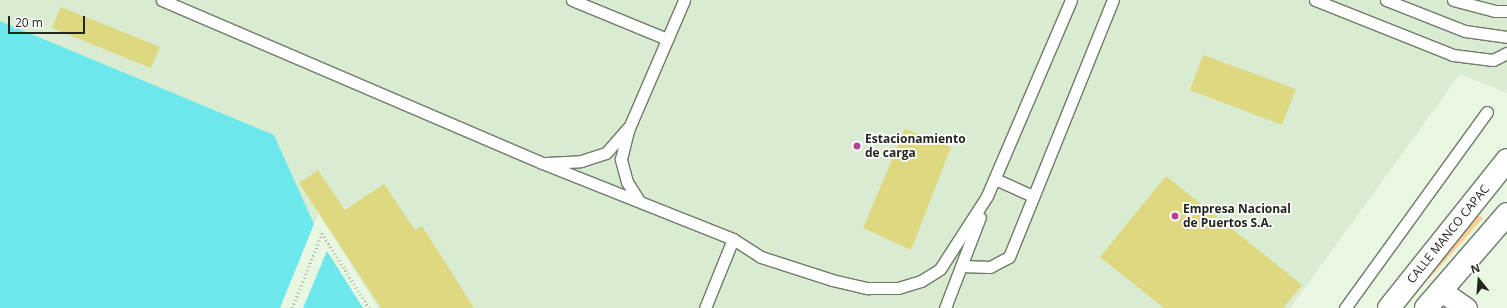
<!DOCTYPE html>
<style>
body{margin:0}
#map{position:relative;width:1507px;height:308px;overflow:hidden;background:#e8f6e2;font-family:"Open Sans",sans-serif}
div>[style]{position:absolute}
.built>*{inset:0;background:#d9ecd1}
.green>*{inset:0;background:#fecf91}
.water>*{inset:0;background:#6ce8ec}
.building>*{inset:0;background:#ded880}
.path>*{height:2.5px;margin-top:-1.25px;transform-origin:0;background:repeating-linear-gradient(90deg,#aab5a5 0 1px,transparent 0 4px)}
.roads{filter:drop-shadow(1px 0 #6e7a69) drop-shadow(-1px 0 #6e7a69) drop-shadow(0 1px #6e7a69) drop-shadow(0 -1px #6e7a69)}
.service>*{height:11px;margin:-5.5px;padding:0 5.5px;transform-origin:5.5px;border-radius:5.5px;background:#fff}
.minor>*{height:21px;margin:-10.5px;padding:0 10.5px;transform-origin:10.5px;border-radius:10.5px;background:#fff}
.secondary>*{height:22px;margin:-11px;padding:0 11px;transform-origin:11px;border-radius:11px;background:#fff}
.dots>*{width:11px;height:11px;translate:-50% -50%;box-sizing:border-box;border:2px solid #fefefe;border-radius:50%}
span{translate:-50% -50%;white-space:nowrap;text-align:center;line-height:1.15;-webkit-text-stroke:3.5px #fefefe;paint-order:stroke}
.poi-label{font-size:12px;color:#21261e;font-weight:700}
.left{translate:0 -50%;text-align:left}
.street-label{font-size:12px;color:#21261e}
.north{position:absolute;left:1459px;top:260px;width:40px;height:40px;-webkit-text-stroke:3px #fefefe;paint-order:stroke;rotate:343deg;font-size:11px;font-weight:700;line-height:16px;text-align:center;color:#21261e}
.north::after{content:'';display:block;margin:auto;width:14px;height:18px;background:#21261e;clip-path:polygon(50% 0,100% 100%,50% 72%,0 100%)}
.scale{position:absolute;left:8px;top:16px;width:77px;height:18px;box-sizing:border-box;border:2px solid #21261e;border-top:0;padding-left:5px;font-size:12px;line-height:14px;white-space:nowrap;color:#21261e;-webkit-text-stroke:3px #fefefe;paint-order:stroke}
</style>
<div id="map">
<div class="built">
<div style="clip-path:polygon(0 0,1507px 0,1507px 93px,1460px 74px,1290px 308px,379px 308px,319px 214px,314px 224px,274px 135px,0 21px)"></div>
</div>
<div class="green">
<div style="clip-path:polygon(1478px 215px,1483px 218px,1429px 279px,1424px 277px)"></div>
</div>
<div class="water">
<div style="clip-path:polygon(0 21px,274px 135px,314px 224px,280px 308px,0 308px)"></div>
<div style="clip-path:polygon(327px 251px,363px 308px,303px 308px)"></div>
</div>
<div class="building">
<div style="clip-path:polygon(61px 7px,160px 47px,151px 68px,52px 28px)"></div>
<div style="clip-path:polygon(1203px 55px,1296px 89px,1282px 125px,1190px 90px)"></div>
<div style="clip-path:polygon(905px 129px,951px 147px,911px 250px,863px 228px)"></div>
<div style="clip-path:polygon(318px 170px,345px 210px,384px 184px,415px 230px,422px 226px,474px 308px,381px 308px,299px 183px)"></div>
<div style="clip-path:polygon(1166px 176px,1302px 285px,1283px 308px,1164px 308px,1100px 257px)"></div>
</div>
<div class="path">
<div style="left:322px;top:233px;width:89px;rotate:57.9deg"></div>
<div style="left:292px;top:308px;width:81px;rotate:-68.2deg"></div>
</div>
<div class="roads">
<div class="service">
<div style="left:162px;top:0;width:413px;rotate:23.2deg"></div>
<div style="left:542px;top:163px;width:206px;rotate:21.7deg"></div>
<div style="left:733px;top:239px;width:33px;rotate:33deg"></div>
<div style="left:761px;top:257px;width:75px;rotate:17.9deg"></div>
<div style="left:832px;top:280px;width:37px;rotate:13deg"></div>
<div style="left:868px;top:288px;width:30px"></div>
<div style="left:898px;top:288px;width:24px;rotate:-17deg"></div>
<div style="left:921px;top:281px;width:22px;rotate:-32deg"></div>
<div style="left:940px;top:269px;width:87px;rotate:-57.2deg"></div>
<div style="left:987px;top:196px;width:213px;rotate:-66.8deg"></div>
<div style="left:572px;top:0;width:103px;rotate:22.3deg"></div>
<div style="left:1315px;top:0;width:149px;rotate:21.7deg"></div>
<div style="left:1453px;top:55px;width:40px;rotate:7.1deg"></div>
<div style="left:1493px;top:60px;width:16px;rotate:-27deg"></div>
<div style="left:1386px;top:0;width:85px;rotate:21.4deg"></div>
<div style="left:1465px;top:31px;width:42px;rotate:8.1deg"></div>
<div style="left:1453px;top:0;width:43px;rotate:14.7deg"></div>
<div style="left:1495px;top:11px;width:12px"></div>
<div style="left:546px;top:163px;width:35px;rotate:-3deg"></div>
<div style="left:581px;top:161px;width:26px;rotate:-18deg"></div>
<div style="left:606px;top:153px;width:32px;rotate:-49deg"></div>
<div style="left:995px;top:179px;width:42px;rotate:24.1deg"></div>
<div style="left:639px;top:201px;width:22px;rotate:-122deg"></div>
<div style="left:627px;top:182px;width:24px;rotate:-105deg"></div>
<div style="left:621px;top:159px;width:32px;rotate:-76deg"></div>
<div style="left:629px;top:128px;width:139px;rotate:-66.7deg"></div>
<div style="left:961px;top:266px;width:29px;rotate:2deg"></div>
<div style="left:990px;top:267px;width:21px;rotate:-28deg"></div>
<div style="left:1009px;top:257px;width:277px;rotate:-68deg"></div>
<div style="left:705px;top:308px;width:74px;rotate:-67.9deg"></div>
<div style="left:945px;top:308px;width:97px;rotate:-69deg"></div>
<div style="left:1345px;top:308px;width:242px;rotate:-54.1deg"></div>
</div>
<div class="minor">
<div style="left:1440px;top:290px;width:32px;rotate:35deg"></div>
</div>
<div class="secondary">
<div style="left:1389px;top:308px;width:189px;rotate:-51.4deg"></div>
<div style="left:1426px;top:308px;width:124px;rotate:-49.2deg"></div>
</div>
</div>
<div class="dots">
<div style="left:857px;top:146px;background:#b94196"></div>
<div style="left:1175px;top:216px;background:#b94196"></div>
</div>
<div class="poi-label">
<span class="left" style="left:865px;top:146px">Estacionamiento<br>de carga</span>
<span class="left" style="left:1183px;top:216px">Empresa Nacional<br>de Puertos S.A.</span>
</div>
<div class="street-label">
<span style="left:1448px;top:234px;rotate:-51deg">CALLE MANCO CAPAC</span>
</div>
<div class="north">N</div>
<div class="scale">20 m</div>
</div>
